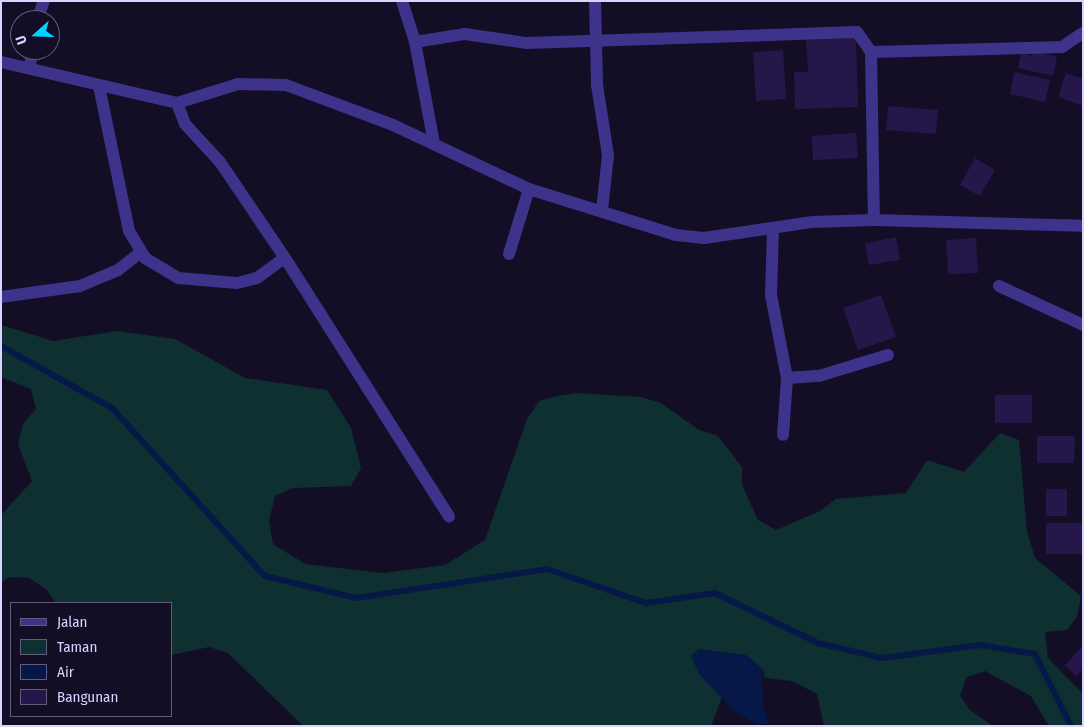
<!DOCTYPE html>
<style>
body{margin:0}
#map{position:relative;width:1084px;height:727px;overflow:hidden;background:#130d26;font-family:"Fira Sans Condensed",sans-serif}
div>[style]{position:absolute}
.green>*{inset:0;background:#0f3031}
.water>*{inset:0;background:#051847}
.stream>*{height:6px;margin:-3px;padding:0 3px;transform-origin:3px;border-radius:3px;background:#051847}
.building>*{inset:0;background:#251749}
.minor>*{height:12px;margin:-6px;padding:0 6px;transform-origin:6px;border-radius:6px;background:#3d338a}
.tertiary>*{height:12px;margin:-6px;padding:0 6px;transform-origin:6px;border-radius:6px;background:#3d338a}
span{translate:-50% -50%;white-space:nowrap;text-align:center;line-height:1.15;-webkit-text-stroke:4.5px #130d26;paint-order:stroke}
.frame{position:absolute;inset:0;border:2px solid #dad2ff;pointer-events:none}
.legend{position:absolute;left:10px;top:602px;width:162px;height:115px;box-sizing:border-box;background:#130d26;border:1px solid #635c7d;margin:0;padding:6px 9px;list-style:none;font-size:15px;color:#dad2ff}
.legend li{display:flex;align-items:center;gap:10px;height:25px}
.legend b{width:25px;border:1px solid #635c7d}
.north{position:absolute;left:10px;top:10px;width:50px;height:50px;box-sizing:border-box;background:#130d26;border:1px solid #635c7d;border-radius:50%;rotate:250deg;font-size:14px;font-weight:700;line-height:20px;text-align:center;color:#dad2ff}
.north::after{content:'';display:block;margin:auto;width:18px;height:22px;background:#00d1fd;clip-path:polygon(50% 0,100% 100%,50% 72%,0 100%)}
</style>
<div id="map">
<div class="green">
<div style="clip-path:polygon(1px 325px,53px 341px,117px 331px,175px 339px,245px 378px,327px 390px,351px 428px,361px 468px,351px 486px,293px 488px,275px 496px,269px 521px,273px 544px,305px 564px,383px 573px,445px 565px,485px 540px,527px 419px,539px 401px,557px 396px,577px 393px,641px 397px,661px 403px,699px 430px,718px 436px,742px 467px,742px 485px,758px 520px,776px 530px,820px 511px,836px 499px,906px 493px,927px 460px,964px 472px,1000px 433px,1019px 440px,1027px 532px,1035px 558px,1081px 596px,1077px 617px,1067px 630px,1045px 632px,1048px 658px,1083px 694px,1083px 726px,1049px 726px,1031px 696px,985px 671px,967px 677px,960px 695px,970px 710px,993px 726px,824px 726px,817px 694px,792px 681px,765px 678px,762px 668px,716px 688px,723px 695px,711px 726px,303px 726px,228px 653px,209px 647px,171px 655px,171px 603px,56px 603px,46px 589px,29px 578px,9px 577px,1px 583px,1px 515px,32px 481px,18px 444px,23px 424px,36px 409px,31px 389px,1px 377px)"></div>
</div>
<div class="water">
<div style="clip-path:polygon(699px 649px,746px 655px,762px 668px,763px 706px,769px 723px,759px 725px,735px 712px,699px 674px,691px 656px)"></div>
</div>
<div class="stream">
<div style="left:1px;top:346px;width:127px;rotate:29.2deg"></div>
<div style="left:112px;top:408px;width:227px;rotate:47.7deg"></div>
<div style="left:265px;top:576px;width:94px;rotate:13.6deg"></div>
<div style="left:356px;top:598px;width:193px;rotate:-8.6deg"></div>
<div style="left:547px;top:569px;width:105px;rotate:19deg"></div>
<div style="left:646px;top:603px;width:70px;rotate:-8.2deg"></div>
<div style="left:715px;top:593px;width:114px;rotate:25.9deg"></div>
<div style="left:818px;top:643px;width:66px;rotate:13.2deg"></div>
<div style="left:882px;top:658px;width:100px;rotate:-7.5deg"></div>
<div style="left:981px;top:645px;width:55px;rotate:9.5deg"></div>
<div style="left:1035px;top:654px;width:80px;rotate:63.4deg"></div>
</div>
<div class="building">
<div style="clip-path:polygon(856px 38px,858px 107px,795px 109px,794px 72px,808px 72px,806px 40px)"></div>
<div style="clip-path:polygon(783px 50px,786px 99px,756px 101px,753px 52px)"></div>
<div style="clip-path:polygon(1034px 51px,1057px 57px,1053px 76px,1018px 68px,1021px 53px,1032px 56px)"></div>
<div style="clip-path:polygon(1014px 72px,1050px 80px,1045px 102px,1010px 94px)"></div>
<div style="clip-path:polygon(1066px 73px,1083px 79px,1083px 106px,1058px 97px)"></div>
<div style="clip-path:polygon(888px 106px,938px 110px,936px 134px,886px 130px)"></div>
<div style="clip-path:polygon(856px 133px,858px 158px,813px 160px,812px 136px)"></div>
<div style="clip-path:polygon(975px 158px,995px 170px,980px 196px,960px 185px)"></div>
<div style="clip-path:polygon(896px 237px,900px 260px,869px 265px,865px 243px)"></div>
<div style="clip-path:polygon(976px 238px,978px 273px,948px 274px,946px 240px)"></div>
<div style="clip-path:polygon(881px 295px,896px 337px,858px 350px,843px 308px)"></div>
<div style="clip-path:polygon(995px 395px,1032px 395px,1032px 423px,995px 423px)"></div>
<div style="clip-path:polygon(1037px 436px,1075px 436px,1074px 463px,1037px 463px)"></div>
<div style="clip-path:polygon(1046px 489px,1067px 489px,1067px 516px,1046px 516px)"></div>
<div style="clip-path:polygon(1046px 523px,1083px 523px,1083px 554px,1046px 554px)"></div>
<div style="clip-path:polygon(1083px 646px,1083px 669px,1076px 676px,1065px 665px)"></div>
</div>
<div class="minor">
<div style="left:595px;top:1px;width:84px;rotate:88.6deg"></div>
<div style="left:597px;top:85px;width:71px;rotate:81.1deg"></div>
<div style="left:608px;top:155px;width:55px;rotate:96.2deg"></div>
<div style="left:37px;top:20px;width:20px;rotate:-70deg"></div>
<div style="left:415px;top:42px;width:51px;rotate:-9.1deg"></div>
<div style="left:465px;top:34px;width:63px;rotate:8.3deg"></div>
<div style="left:527px;top:43px;width:330px;rotate:-1.9deg"></div>
<div style="left:857px;top:32px;width:24px;rotate:55deg"></div>
<div style="left:871px;top:52px;width:168px;rotate:89deg"></div>
<div style="left:871px;top:52px;width:191px;rotate:-1.5deg"></div>
<div style="left:1062px;top:47px;width:25px;rotate:-34deg"></div>
<div style="left:30px;top:66px;width:16px;rotate:-83deg"></div>
<div style="left:99px;top:86px;width:148px;rotate:78.3deg"></div>
<div style="left:129px;top:231px;width:31px;rotate:59deg"></div>
<div style="left:145px;top:258px;width:39px;rotate:31deg"></div>
<div style="left:178px;top:278px;width:59px;rotate:4.8deg"></div>
<div style="left:237px;top:283px;width:21px;rotate:-14deg"></div>
<div style="left:257px;top:278px;width:34px;rotate:-36deg"></div>
<div style="left:177px;top:103px;width:22px;rotate:69deg"></div>
<div style="left:185px;top:124px;width:52px;rotate:47.4deg"></div>
<div style="left:220px;top:162px;width:116px;rotate:55.9deg"></div>
<div style="left:285px;top:258px;width:306px;rotate:57.6deg"></div>
<div style="left:773px;top:228px;width:67px;rotate:91.7deg"></div>
<div style="left:771px;top:295px;width:85px;rotate:79.1deg"></div>
<div style="left:787px;top:378px;width:57px;rotate:94deg"></div>
<div style="left:509px;top:254px;width:68px;rotate:-72.9deg"></div>
<div style="left:999px;top:286px;width:93px;rotate:24.9deg"></div>
<div style="left:1px;top:297px;width:80px;rotate:-7.9deg"></div>
<div style="left:80px;top:286px;width:41px;rotate:-22.8deg"></div>
<div style="left:118px;top:270px;width:29px;rotate:-38deg"></div>
<div style="left:787px;top:378px;width:32px;rotate:-4deg"></div>
<div style="left:819px;top:376px;width:72px;rotate:-16.9deg"></div>
</div>
<div class="tertiary">
<div style="left:402px;top:1px;width:43px;rotate:72.4deg"></div>
<div style="left:415px;top:42px;width:104px;rotate:79.4deg"></div>
<div style="left:1px;top:62px;width:181px;rotate:13.1deg"></div>
<div style="left:177px;top:103px;width:64px;rotate:-17.3deg"></div>
<div style="left:238px;top:84px;width:48px;rotate:1.2deg"></div>
<div style="left:286px;top:85px;width:114px;rotate:20.5deg"></div>
<div style="left:393px;top:125px;width:150px;rotate:25.2deg"></div>
<div style="left:529px;top:189px;width:154px;rotate:17.4deg"></div>
<div style="left:676px;top:235px;width:28px;rotate:6deg"></div>
<div style="left:704px;top:238px;width:110px;rotate:-8.4deg"></div>
<div style="left:813px;top:222px;width:61px;rotate:-1.9deg"></div>
<div style="left:874px;top:220px;width:209px;rotate:1.6deg"></div>
</div>
<div class="frame"></div>
<ul class="legend">
<li><b style="height:6px;background:#3d338a"></b>Jalan</li>
<li><b style="height:14px;background:#0f3031"></b>Taman</li>
<li><b style="height:14px;background:#051847"></b>Air</li>
<li><b style="height:14px;background:#251749"></b>Bangunan</li>
</ul>
<div class="north">U</div>
</div>
